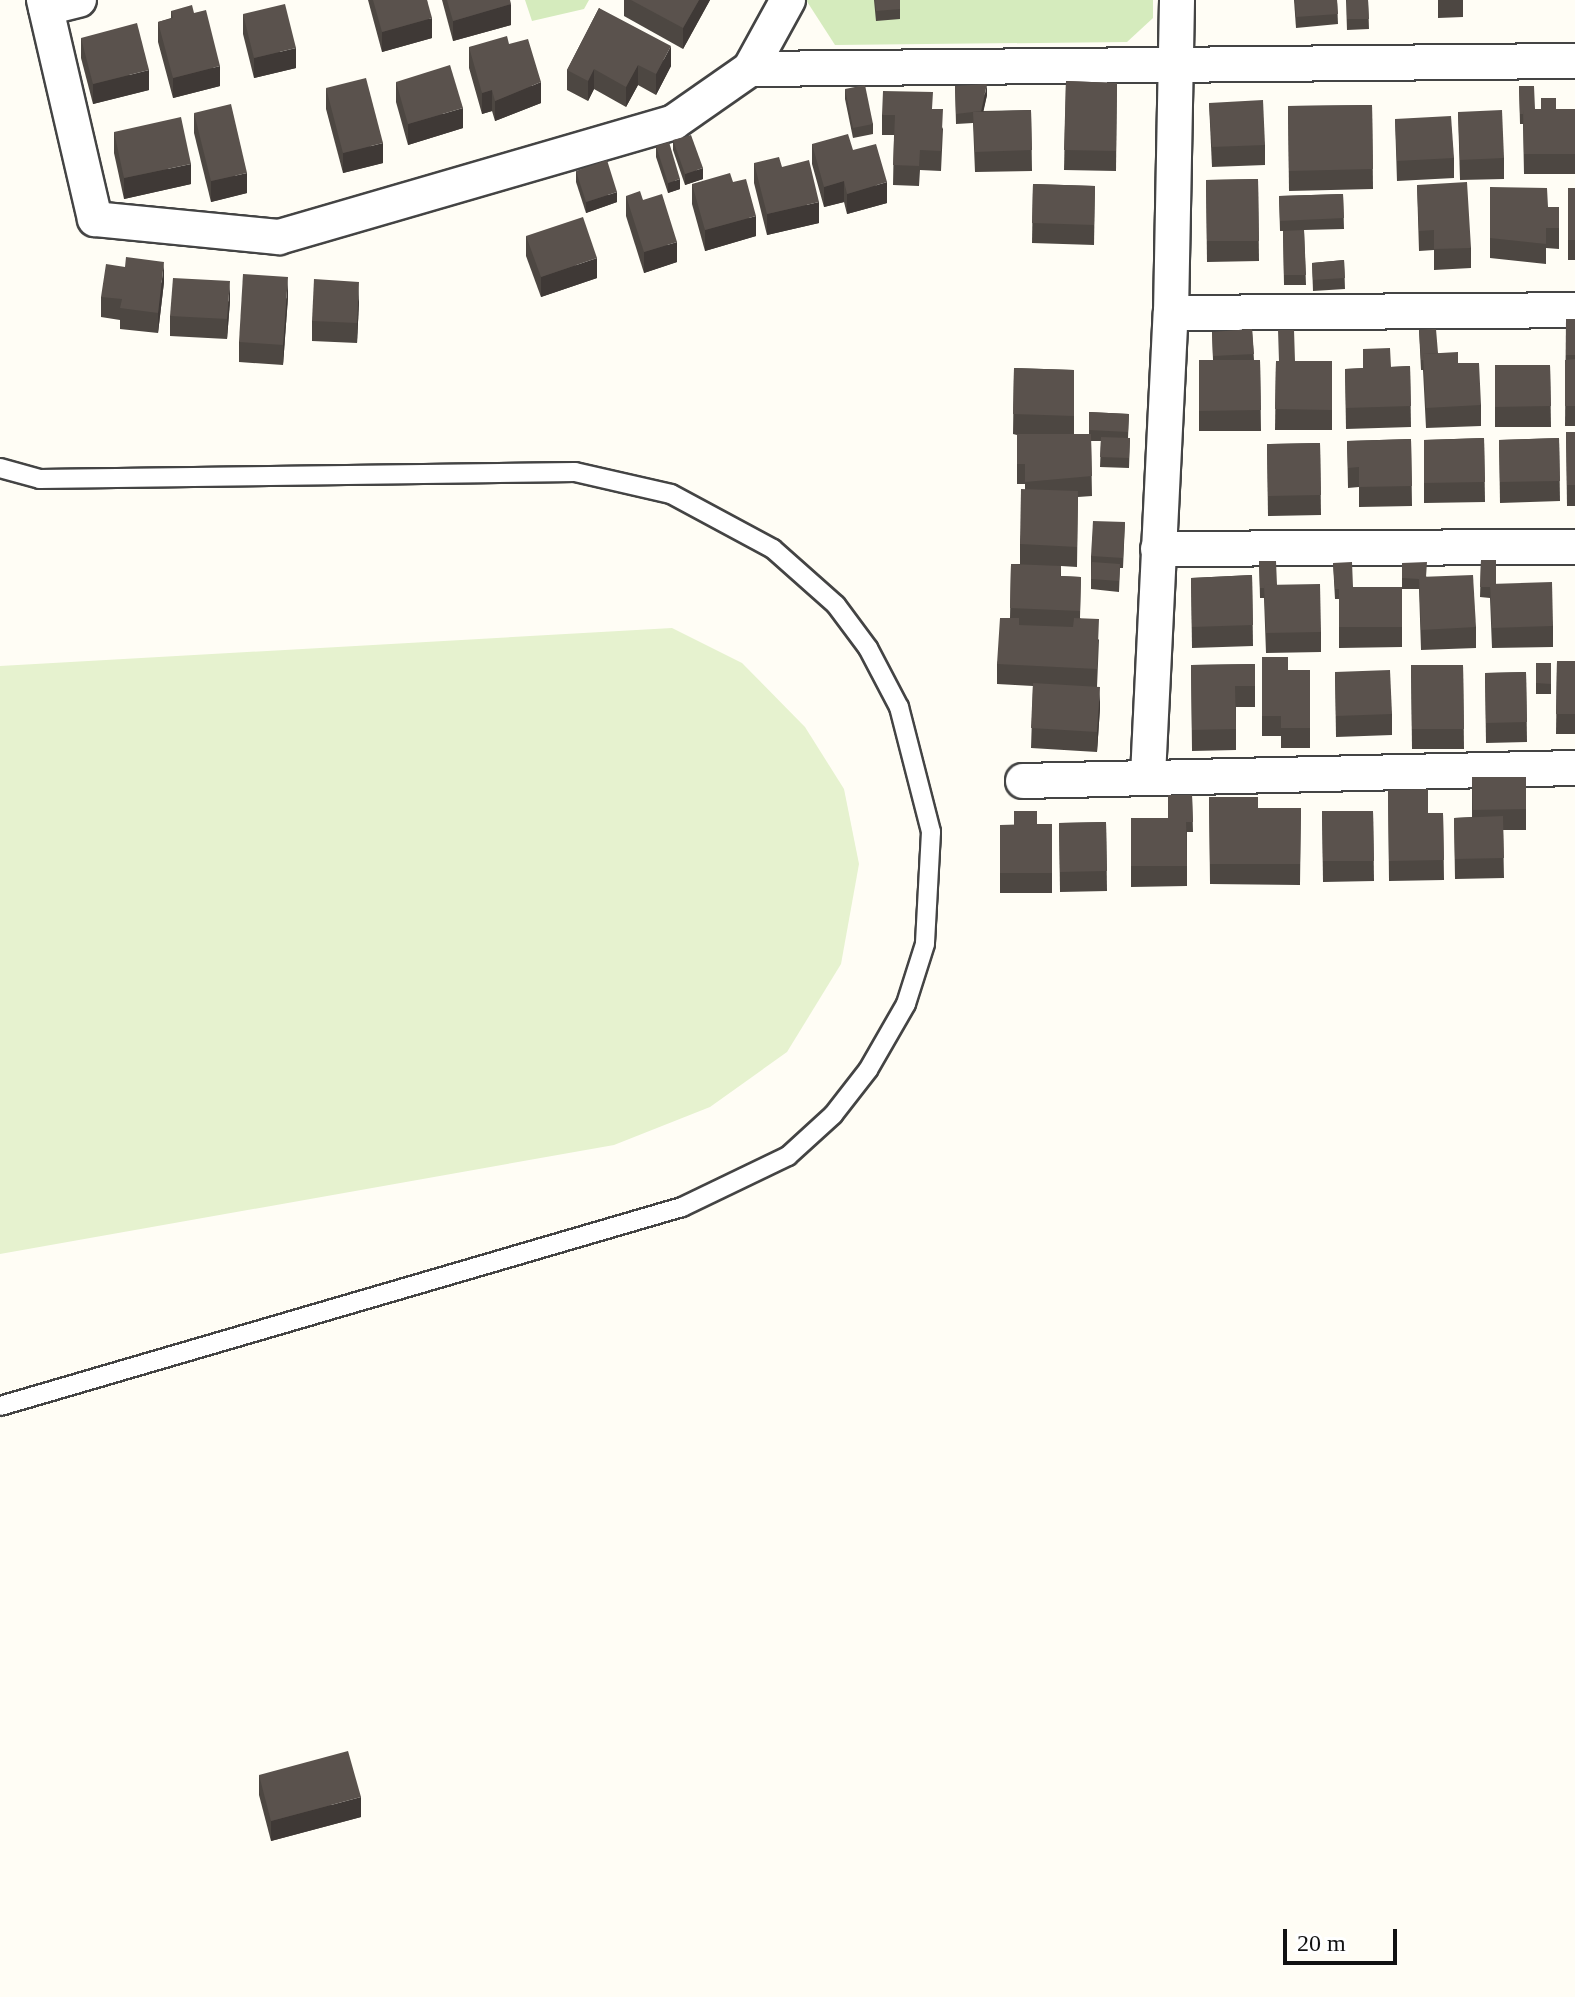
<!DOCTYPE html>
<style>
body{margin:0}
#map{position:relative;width:1575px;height:1997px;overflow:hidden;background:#fffdf5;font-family:"Times New Roman",serif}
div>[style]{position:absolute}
.green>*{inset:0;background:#d5ebbd}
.pitch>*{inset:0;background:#e6f2cf}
.roads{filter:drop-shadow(2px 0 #444) drop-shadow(-2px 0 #444) drop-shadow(0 2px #444) drop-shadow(0 -2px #444)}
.lane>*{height:18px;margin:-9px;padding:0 9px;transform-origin:9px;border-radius:9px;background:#fff}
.street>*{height:34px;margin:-17px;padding:0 17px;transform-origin:17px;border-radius:17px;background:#fff}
.wall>*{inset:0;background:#4d4742}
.shaded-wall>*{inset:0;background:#3f3936}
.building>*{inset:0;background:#5a524d}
span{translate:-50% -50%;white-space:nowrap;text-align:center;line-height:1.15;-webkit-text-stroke:8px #fff;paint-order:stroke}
.scale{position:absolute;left:1283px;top:1929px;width:114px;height:36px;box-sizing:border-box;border:4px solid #111;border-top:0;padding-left:10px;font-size:24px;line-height:28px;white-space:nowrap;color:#111;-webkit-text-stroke:6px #fff;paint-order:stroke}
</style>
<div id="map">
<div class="green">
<div style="clip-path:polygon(525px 0,589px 0,584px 9px,532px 21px)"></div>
<div style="clip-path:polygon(806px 0,1153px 0,1153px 18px,1127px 42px,835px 45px)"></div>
</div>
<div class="pitch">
<div style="clip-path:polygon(672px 628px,742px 663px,805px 727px,844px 789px,859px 864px,841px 964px,787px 1052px,710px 1107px,614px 1145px,0 1254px,0 666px)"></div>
</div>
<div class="roads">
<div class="lane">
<div style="left:0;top:468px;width:41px;rotate:15.4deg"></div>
<div style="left:40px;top:479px;width:535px;rotate:-0.75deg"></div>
<div style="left:575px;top:472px;width:98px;rotate:12.9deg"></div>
<div style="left:671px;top:494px;width:116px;rotate:28.3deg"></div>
<div style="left:773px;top:549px;width:84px;rotate:41.6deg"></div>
<div style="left:836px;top:605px;width:54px;rotate:53.3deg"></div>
<div style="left:868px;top:648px;width:67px;rotate:62.3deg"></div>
<div style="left:899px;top:707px;width:129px;rotate:75.6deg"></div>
<div style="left:931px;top:832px;width:112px;rotate:93.1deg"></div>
<div style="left:925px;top:944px;width:63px;rotate:107.6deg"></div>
<div style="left:906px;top:1004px;width:76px;rotate:119.9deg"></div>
<div style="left:868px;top:1070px;width:57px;rotate:127.9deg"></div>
<div style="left:833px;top:1115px;width:61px;rotate:137.7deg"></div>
<div style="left:788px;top:1156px;width:118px;rotate:154.3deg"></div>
<div style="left:682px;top:1207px;width:710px;rotate:163.73deg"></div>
</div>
<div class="street">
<div style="left:44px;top:0;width:225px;rotate:76.9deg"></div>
<div style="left:95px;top:219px;width:185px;rotate:5.6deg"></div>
<div style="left:279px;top:237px;width:411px;rotate:-16.2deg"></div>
<div style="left:674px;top:122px;width:93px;rotate:-34.9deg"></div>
<div style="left:750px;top:69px;width:79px;rotate:-61.2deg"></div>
<div style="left:46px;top:8px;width:34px;rotate:-14deg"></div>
<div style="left:750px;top:69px;width:825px;rotate:-0.56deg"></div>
<div style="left:1171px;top:313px;width:404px;rotate:-0.4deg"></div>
<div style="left:1158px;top:549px;width:417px;rotate:-0.3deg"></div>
<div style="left:1148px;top:776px;width:464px;rotate:-87.2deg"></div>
<div style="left:1171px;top:313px;width:313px;rotate:-88.9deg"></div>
<div style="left:1023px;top:781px;width:552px;rotate:-1.35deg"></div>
</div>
</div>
<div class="wall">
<div style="clip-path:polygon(368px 0,427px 0,432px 38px,382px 52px)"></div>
<div style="clip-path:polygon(442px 0,510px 0,511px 25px,453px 41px)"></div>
<div style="clip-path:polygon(624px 0,710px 0,683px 49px,624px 16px)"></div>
<div style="clip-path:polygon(874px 0,900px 0,900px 19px,876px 21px)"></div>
<div style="clip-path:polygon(1294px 0,1337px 0,1338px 24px,1296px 28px)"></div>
<div style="clip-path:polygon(1346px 0,1368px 0,1369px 29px,1347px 30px)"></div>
<div style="clip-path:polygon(1438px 0,1463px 0,1463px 17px,1438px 18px)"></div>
<div style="clip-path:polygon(599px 8px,671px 66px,656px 95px,638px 85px,626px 107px,594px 89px,588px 101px,567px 90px,567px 70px)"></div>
<div style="clip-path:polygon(171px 11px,194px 13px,220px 86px,173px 98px,158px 42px,158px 22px,171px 18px)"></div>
<div style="clip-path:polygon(243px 14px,296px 68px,254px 78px,243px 34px)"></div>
<div style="clip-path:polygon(81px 38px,149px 90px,93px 104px,81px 58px)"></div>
<div style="clip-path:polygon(509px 44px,541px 103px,495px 121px,492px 111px,482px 114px,469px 68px,469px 47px)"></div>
<div style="clip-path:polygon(1066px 81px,1117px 83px,1116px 171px,1064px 170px)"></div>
<div style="clip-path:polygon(396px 82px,463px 128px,408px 145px,396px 102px)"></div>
<div style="clip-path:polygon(955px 86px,987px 95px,983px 111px,1031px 110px,1032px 171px,975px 172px,973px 123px,956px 124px)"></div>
<div style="clip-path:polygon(1519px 86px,1535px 109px,1575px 109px,1575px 174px,1524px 174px,1523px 124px,1520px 124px)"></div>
<div style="clip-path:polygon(326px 88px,383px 163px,343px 173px,326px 109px)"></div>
<div style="clip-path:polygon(845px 89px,873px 124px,873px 134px,853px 138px,845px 99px)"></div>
<div style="clip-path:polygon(1209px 103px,1265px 145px,1265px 165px,1212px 167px)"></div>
<div style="clip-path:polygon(1372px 105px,1373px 189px,1289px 191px,1288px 106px)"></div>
<div style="clip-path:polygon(933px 109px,943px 129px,941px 171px,920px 170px,919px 186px,893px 185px,894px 135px,882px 135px,882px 115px)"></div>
<div style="clip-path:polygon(1458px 112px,1504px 158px,1504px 179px,1460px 180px)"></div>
<div style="clip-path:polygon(194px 113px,247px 193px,211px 202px,194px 133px)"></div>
<div style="clip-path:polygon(1395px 119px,1454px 158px,1454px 178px,1397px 181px)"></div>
<div style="clip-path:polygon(114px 132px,191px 184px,124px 199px,114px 153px)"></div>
<div style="clip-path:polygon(673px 140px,703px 179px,685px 185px,673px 150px)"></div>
<div style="clip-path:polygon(812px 144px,853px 150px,887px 203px,847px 214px,844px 202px,824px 207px,812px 164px)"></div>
<div style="clip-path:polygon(656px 146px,680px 189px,668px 193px,656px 157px)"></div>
<div style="clip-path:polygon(754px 163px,782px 167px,819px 223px,767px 235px,754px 183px)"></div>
<div style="clip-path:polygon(576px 171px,617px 202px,586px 213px,576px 182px)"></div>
<div style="clip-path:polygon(1258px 179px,1259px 261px,1207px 262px,1206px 180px)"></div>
<div style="clip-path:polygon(733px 182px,756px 236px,705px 251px,692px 204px,692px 184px)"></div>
<div style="clip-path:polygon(1033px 184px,1095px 186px,1094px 245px,1032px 243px)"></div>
<div style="clip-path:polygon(1417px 185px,1471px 248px,1471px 268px,1434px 270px,1434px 250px,1419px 251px)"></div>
<div style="clip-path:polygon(1490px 187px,1548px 207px,1559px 207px,1559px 249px,1546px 248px,1546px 264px,1490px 258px)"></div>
<div style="clip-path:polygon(1568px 188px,1575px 188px,1575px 260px,1568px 260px)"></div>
<div style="clip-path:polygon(1343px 194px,1344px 229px,1304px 230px,1306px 285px,1284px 285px,1283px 231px,1280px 231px,1279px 196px)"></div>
<div style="clip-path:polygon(626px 196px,643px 200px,677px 262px,644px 273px,626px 216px)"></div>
<div style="clip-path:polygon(526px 236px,597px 278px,541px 297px,526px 256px)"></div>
<div style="clip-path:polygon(1344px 260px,1345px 289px,1313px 291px,1312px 263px)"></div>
<div style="clip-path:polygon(164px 282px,158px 333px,120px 329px,120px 320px,101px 317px,101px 297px)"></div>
<div style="clip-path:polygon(288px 297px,283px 365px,239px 362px,239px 342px)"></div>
<div style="clip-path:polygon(230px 301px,227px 339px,170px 336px,170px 316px)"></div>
<div style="clip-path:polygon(359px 302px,357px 343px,312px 341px,312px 321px)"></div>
<div style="clip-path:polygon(1566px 319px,1575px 319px,1575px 426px,1565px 426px)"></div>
<div style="clip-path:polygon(1252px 329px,1254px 360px,1260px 360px,1261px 431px,1199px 431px,1199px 360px,1213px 360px,1212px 332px)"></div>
<div style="clip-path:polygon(1419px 330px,1438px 353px,1458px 363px,1481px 405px,1481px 426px,1426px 428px,1423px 370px,1421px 370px)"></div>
<div style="clip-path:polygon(1276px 361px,1332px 361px,1332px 430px,1275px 430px)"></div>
<div style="clip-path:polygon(1495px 365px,1550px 365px,1551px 427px,1495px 427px)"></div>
<div style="clip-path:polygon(1410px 366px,1411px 427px,1346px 429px,1345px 369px)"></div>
<div style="clip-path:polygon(1014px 368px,1074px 370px,1074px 434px,1089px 434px,1089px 412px,1129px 414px,1128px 438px,1130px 438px,1129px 468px,1100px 467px,1101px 441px,1091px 441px,1092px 496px,1078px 497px,1077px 567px,1061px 566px,1061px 576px,1081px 577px,1080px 618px,1099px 640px,1097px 687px,1100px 708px,1097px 752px,1031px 748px,1033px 686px,997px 684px,997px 664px,1010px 618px,1011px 564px,1020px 564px,1020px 544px,1025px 489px,1025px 484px,1017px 484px,1017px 435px,1013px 434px)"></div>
<div style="clip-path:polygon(1566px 432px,1575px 432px,1575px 506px,1567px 506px)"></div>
<div style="clip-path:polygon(1484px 438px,1485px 502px,1424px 503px,1424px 440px)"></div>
<div style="clip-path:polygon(1559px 438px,1560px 501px,1500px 503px,1499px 440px)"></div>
<div style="clip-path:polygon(1411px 439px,1412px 506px,1359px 507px,1359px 487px,1348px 488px,1347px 441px)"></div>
<div style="clip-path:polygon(1320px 443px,1321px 515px,1268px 516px,1267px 444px)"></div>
<div style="clip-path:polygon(1125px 522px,1123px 568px,1120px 568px,1119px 592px,1091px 589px,1091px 556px)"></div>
<div style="clip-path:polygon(1481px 560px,1496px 584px,1553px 626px,1553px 647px,1492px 648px,1490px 598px,1480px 597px)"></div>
<div style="clip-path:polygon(1259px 561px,1277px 585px,1321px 632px,1321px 652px,1266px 653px,1264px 598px,1260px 598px)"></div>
<div style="clip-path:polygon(1333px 563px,1353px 587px,1402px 587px,1402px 563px,1427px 577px,1476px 627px,1476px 648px,1421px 650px,1419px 589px,1402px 589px,1402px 647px,1339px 648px,1339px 599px,1335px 599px)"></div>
<div style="clip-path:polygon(1252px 575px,1253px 646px,1192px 648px,1191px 578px)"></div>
<div style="clip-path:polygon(1262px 657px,1288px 670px,1310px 670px,1310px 748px,1281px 748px,1281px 736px,1262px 736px)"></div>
<div style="clip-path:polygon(1557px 661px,1575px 661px,1575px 734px,1556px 734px)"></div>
<div style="clip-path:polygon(1536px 663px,1551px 663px,1551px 694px,1536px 694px)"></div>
<div style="clip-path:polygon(1255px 664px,1255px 707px,1236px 707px,1236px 750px,1192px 751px,1191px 665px)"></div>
<div style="clip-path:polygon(1411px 665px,1463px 665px,1464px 749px,1412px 749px)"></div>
<div style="clip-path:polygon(1335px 672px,1392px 714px,1392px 735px,1336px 737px)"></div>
<div style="clip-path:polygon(1526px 672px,1527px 742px,1486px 743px,1485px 673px)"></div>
<div style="clip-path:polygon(1472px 777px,1526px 777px,1526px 830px,1503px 830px,1504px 878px,1455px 879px,1454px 818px,1472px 817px)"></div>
<div style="clip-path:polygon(1388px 790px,1428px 813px,1443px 813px,1444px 880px,1389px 881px)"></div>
<div style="clip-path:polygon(1192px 795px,1193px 832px,1187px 832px,1187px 886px,1131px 887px,1131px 818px,1168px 818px)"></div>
<div style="clip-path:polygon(1209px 797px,1258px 808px,1301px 808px,1300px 885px,1210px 884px)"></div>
<div style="clip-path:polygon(1322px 811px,1373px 811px,1374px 881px,1323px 882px)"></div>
<div style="clip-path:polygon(1106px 822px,1107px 891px,1060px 892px,1059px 823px)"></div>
<div style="clip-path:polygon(1037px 824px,1052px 824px,1052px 893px,1000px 893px,1000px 825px)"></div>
<div style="clip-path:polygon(259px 1775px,361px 1817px,271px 1841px,259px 1795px)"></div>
</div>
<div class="shaded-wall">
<div style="clip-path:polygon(699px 0,710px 0,683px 49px,683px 28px)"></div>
<div style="clip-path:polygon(511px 4px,511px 25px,453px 41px,453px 21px)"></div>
<div style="clip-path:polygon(432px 18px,432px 38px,382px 52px,382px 32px)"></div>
<div style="clip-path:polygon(671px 46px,671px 66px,656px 95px,656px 74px)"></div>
<div style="clip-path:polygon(296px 48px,296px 68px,254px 78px,254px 58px)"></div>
<div style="clip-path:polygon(638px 65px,638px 85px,626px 107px,626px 87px)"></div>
<div style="clip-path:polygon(220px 66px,220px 86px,173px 98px,173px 78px)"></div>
<div style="clip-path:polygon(594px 69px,594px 89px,588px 101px,588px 81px)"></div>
<div style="clip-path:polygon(149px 70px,149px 90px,93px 104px,93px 84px)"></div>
<div style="clip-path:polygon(541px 82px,541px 103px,495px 121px,495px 101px)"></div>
<div style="clip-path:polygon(987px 84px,987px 95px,981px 123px,981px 113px)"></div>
<div style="clip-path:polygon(492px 90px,492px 111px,482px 114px,482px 93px)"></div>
<div style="clip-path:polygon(463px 108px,463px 128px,408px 145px,408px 124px)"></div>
<div style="clip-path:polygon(383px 143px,383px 163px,343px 173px,343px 153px)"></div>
<div style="clip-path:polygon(191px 164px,191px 184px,124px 199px,124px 178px)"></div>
<div style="clip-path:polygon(703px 168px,703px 179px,685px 185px,685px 174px)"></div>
<div style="clip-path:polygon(247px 173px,247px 193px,211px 202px,211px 181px)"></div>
<div style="clip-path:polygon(680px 179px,680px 189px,668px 193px,668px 183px)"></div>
<div style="clip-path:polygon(844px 181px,844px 202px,824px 207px,824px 187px)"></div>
<div style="clip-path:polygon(887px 182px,887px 203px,847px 214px,847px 194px)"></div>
<div style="clip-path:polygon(617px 192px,617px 202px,586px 213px,586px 202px)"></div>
<div style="clip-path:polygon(819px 202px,819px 223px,767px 235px,767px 214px)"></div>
<div style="clip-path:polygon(756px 216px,756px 236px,705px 251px,705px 230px)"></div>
<div style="clip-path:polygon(677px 242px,677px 262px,644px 273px,644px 252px)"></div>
<div style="clip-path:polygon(597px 258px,597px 278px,541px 297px,541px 277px)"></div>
<div style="clip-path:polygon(164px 262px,164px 282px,158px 333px,158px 313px)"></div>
<div style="clip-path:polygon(288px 277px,288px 297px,283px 365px,283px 345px)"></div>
<div style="clip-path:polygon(230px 281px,230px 301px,227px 339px,227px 319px)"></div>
<div style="clip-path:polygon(359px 282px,359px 302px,357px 343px,357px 323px)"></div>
<div style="clip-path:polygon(1100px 687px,1100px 708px,1097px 752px,1097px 732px)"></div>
<div style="clip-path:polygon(361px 1797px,361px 1817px,271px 1841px,271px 1821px)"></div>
</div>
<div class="building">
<div style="clip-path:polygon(373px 0,427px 0,432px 18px,382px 32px)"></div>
<div style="clip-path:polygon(447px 0,510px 0,511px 4px,453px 21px)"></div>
<div style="clip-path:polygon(631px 0,699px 0,683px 28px)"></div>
<div style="clip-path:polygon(875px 0,900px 0,900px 9px,876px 11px)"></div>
<div style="clip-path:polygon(1295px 0,1337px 0,1338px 14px,1296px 17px)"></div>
<div style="clip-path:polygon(1347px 0,1368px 0,1369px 19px,1347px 19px)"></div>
<div style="clip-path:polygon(285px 4px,296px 48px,254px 58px,243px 14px)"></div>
<div style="clip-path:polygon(192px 5px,194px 13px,206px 10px,220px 66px,173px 78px,158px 22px,173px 18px,171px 11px)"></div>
<div style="clip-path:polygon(599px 8px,671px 46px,656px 74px,638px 65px,626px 87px,594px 69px,588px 81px,567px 70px)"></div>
<div style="clip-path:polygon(137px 23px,149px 70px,93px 84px,81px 38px)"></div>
<div style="clip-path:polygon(507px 36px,509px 44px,528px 39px,541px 82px,495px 101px,492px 90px,482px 93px,469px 47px)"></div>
<div style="clip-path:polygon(450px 65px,463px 108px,408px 124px,396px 82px)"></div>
<div style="clip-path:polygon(366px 78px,383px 143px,343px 153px,326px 88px)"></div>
<div style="clip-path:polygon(1066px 81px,1117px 83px,1116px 151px,1064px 150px)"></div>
<div style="clip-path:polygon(987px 84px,981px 111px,956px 114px,955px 86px)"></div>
<div style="clip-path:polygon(865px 85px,873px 124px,853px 128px,845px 89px)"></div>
<div style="clip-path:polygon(1519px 86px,1534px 86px,1535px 109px,1523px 109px,1523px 114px,1520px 114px)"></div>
<div style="clip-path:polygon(883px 91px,933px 92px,932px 109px,943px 109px,941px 151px,920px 150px,919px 166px,893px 165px,895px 115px,882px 115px)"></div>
<div style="clip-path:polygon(1541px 98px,1556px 98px,1556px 109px,1575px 109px,1575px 154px,1524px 154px,1523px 109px,1541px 109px)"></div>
<div style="clip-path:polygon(1263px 100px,1265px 145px,1212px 147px,1209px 103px)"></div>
<div style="clip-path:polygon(231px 104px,247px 173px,211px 181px,194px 113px)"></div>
<div style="clip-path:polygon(1372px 105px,1373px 169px,1289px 171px,1288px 106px)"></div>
<div style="clip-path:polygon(1031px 110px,1032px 150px,975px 152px,973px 112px)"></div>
<div style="clip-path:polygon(1502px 110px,1504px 158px,1460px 160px,1458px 112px)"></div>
<div style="clip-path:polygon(1451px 116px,1454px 158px,1397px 161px,1395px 119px)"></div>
<div style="clip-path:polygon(181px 117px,191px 164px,124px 178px,114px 132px)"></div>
<div style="clip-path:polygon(848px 134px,853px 150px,876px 144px,887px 182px,847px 194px,844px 181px,824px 187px,812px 144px)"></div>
<div style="clip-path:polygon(691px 135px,703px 168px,685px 174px,673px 140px)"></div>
<div style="clip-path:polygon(669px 142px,680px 179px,668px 183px,656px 146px)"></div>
<div style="clip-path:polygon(779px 157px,782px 167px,809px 160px,819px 202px,767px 214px,754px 163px)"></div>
<div style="clip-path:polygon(607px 160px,617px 192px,586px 202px,576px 171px)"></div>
<div style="clip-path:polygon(730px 173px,733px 182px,746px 179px,756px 216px,705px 230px,692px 184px)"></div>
<div style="clip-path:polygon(1258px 179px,1259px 241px,1207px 241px,1206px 180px)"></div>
<div style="clip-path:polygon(1467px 182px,1471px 248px,1434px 249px,1434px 230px,1419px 231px,1417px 185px)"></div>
<div style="clip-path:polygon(1033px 184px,1095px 186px,1094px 225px,1032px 223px)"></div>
<div style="clip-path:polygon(1490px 187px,1547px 188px,1548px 207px,1559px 207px,1559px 228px,1546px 228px,1546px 244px,1490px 238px)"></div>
<div style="clip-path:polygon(1568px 188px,1575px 188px,1575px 240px,1568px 240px)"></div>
<div style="clip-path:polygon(640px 191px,643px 200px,662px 194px,677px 242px,644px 252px,626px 196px)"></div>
<div style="clip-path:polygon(1343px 194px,1344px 218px,1280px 221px,1279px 196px)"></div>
<div style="clip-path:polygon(583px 217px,597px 258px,541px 277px,526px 236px)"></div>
<div style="clip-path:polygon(1304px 230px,1306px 275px,1284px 275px,1283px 231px)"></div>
<div style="clip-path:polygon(126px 257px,164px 262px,158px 313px,120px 308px,122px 299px,101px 297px,106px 264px,125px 267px)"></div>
<div style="clip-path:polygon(1344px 260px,1345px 278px,1313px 280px,1312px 263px)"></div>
<div style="clip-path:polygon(243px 274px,288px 277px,283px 345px,239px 342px)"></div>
<div style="clip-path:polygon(173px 278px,230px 281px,227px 319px,170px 316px)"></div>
<div style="clip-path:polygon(314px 279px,359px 282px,357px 323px,312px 321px)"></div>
<div style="clip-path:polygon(1566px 319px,1575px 319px,1575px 355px,1566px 355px)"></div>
<div style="clip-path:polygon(1252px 329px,1254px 354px,1213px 356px,1212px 332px)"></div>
<div style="clip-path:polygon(1436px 329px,1438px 353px,1423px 354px,1424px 360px,1421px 360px,1419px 330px)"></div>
<div style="clip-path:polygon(1278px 330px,1294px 330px,1295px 361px,1279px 361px)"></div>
<div style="clip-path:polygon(1390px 348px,1391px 367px,1410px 366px,1411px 406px,1346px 408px,1345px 369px,1363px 368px,1363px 349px)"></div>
<div style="clip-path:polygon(1458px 352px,1458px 363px,1479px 363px,1481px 405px,1426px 408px,1423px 354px)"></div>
<div style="clip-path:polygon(1575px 359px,1575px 406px,1565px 406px,1565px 360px)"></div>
<div style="clip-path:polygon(1199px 360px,1260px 360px,1261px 410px,1199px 411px)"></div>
<div style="clip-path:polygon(1276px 361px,1332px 361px,1332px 410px,1275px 409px)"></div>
<div style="clip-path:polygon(1495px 365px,1550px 365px,1551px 406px,1495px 407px)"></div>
<div style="clip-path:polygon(1014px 368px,1074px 370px,1074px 416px,1013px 414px)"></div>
<div style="clip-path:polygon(1089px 412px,1129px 414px,1128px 432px,1089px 430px)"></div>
<div style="clip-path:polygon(1566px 432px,1575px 432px,1575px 485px,1567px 485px)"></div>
<div style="clip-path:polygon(1017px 434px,1091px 434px,1092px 476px,1025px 482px,1025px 464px,1017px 464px)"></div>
<div style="clip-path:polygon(1101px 437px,1130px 438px,1129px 458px,1100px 457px)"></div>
<div style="clip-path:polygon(1484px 438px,1485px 482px,1424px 483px,1424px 440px)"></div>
<div style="clip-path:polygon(1559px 438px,1560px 481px,1500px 482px,1499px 440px)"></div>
<div style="clip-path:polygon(1411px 439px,1412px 486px,1359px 487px,1359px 467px,1348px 468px,1347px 441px)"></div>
<div style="clip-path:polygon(1320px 443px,1321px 495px,1268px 496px,1267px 444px)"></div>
<div style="clip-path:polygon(1021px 489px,1078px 491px,1077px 547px,1020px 544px)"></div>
<div style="clip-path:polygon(1093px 521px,1125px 522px,1123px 558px,1091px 556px)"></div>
<div style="clip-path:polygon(1481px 560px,1496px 560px,1496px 584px,1490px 584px,1491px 587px,1480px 587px)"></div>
<div style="clip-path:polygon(1259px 561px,1276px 561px,1277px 585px,1264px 585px,1264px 588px,1260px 588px)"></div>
<div style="clip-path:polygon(1092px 562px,1120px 564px,1119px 581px,1091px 579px)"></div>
<div style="clip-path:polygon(1352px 562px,1353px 587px,1339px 587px,1339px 589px,1335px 589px,1333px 563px)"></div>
<div style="clip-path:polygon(1427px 562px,1426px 577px,1419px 577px,1419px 579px,1402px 578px,1402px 563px)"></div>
<div style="clip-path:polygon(1011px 564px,1061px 566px,1060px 576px,1081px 577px,1080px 611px,1010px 608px)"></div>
<div style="clip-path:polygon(1252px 575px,1253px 625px,1192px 627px,1191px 578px)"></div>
<div style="clip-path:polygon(1473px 575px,1476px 627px,1421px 630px,1419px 577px)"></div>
<div style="clip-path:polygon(1552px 582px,1553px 626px,1492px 628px,1490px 584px)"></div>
<div style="clip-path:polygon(1320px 584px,1321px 632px,1266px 633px,1264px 585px)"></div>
<div style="clip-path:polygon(1339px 587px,1402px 587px,1402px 627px,1339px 627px)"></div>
<div style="clip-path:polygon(1000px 618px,1019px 618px,1019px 625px,1073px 627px,1074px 618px,1099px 619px,1097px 669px,997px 664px)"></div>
<div style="clip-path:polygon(1262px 657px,1288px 657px,1288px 670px,1310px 670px,1310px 728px,1281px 728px,1281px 716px,1262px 716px)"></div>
<div style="clip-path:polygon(1557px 661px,1575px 661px,1575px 714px,1556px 714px)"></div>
<div style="clip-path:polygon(1536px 663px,1551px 663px,1551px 684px,1536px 683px)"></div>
<div style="clip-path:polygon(1255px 664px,1255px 686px,1235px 686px,1236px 729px,1192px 730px,1191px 665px)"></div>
<div style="clip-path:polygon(1411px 665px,1463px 665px,1464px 729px,1412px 729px)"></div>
<div style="clip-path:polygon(1390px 670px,1392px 714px,1336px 716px,1335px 672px)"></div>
<div style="clip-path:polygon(1526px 672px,1527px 722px,1486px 723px,1485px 673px)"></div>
<div style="clip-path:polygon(1033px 683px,1100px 687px,1097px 732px,1031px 728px)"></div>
<div style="clip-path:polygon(1472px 777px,1526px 777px,1526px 809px,1473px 810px)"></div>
<div style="clip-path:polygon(1428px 789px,1428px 813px,1443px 813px,1444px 860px,1389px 861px,1388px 790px)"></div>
<div style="clip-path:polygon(1168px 795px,1192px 795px,1193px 822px,1186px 822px,1186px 818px,1168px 818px)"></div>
<div style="clip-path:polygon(1209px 797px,1258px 797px,1258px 808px,1301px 808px,1300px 864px,1210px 864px)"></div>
<div style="clip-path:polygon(1014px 811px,1037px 811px,1037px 824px,1052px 824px,1052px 873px,1000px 873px,1000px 825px,1014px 825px)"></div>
<div style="clip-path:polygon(1322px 811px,1373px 811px,1374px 861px,1323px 861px)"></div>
<div style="clip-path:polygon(1503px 816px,1504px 858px,1455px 859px,1454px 818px)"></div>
<div style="clip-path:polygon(1131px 818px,1186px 818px,1187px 866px,1131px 866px)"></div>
<div style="clip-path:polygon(1106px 822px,1107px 871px,1060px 872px,1059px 823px)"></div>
<div style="clip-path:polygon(348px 1751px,361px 1797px,271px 1821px,259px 1775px)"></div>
</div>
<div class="scale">20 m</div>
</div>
